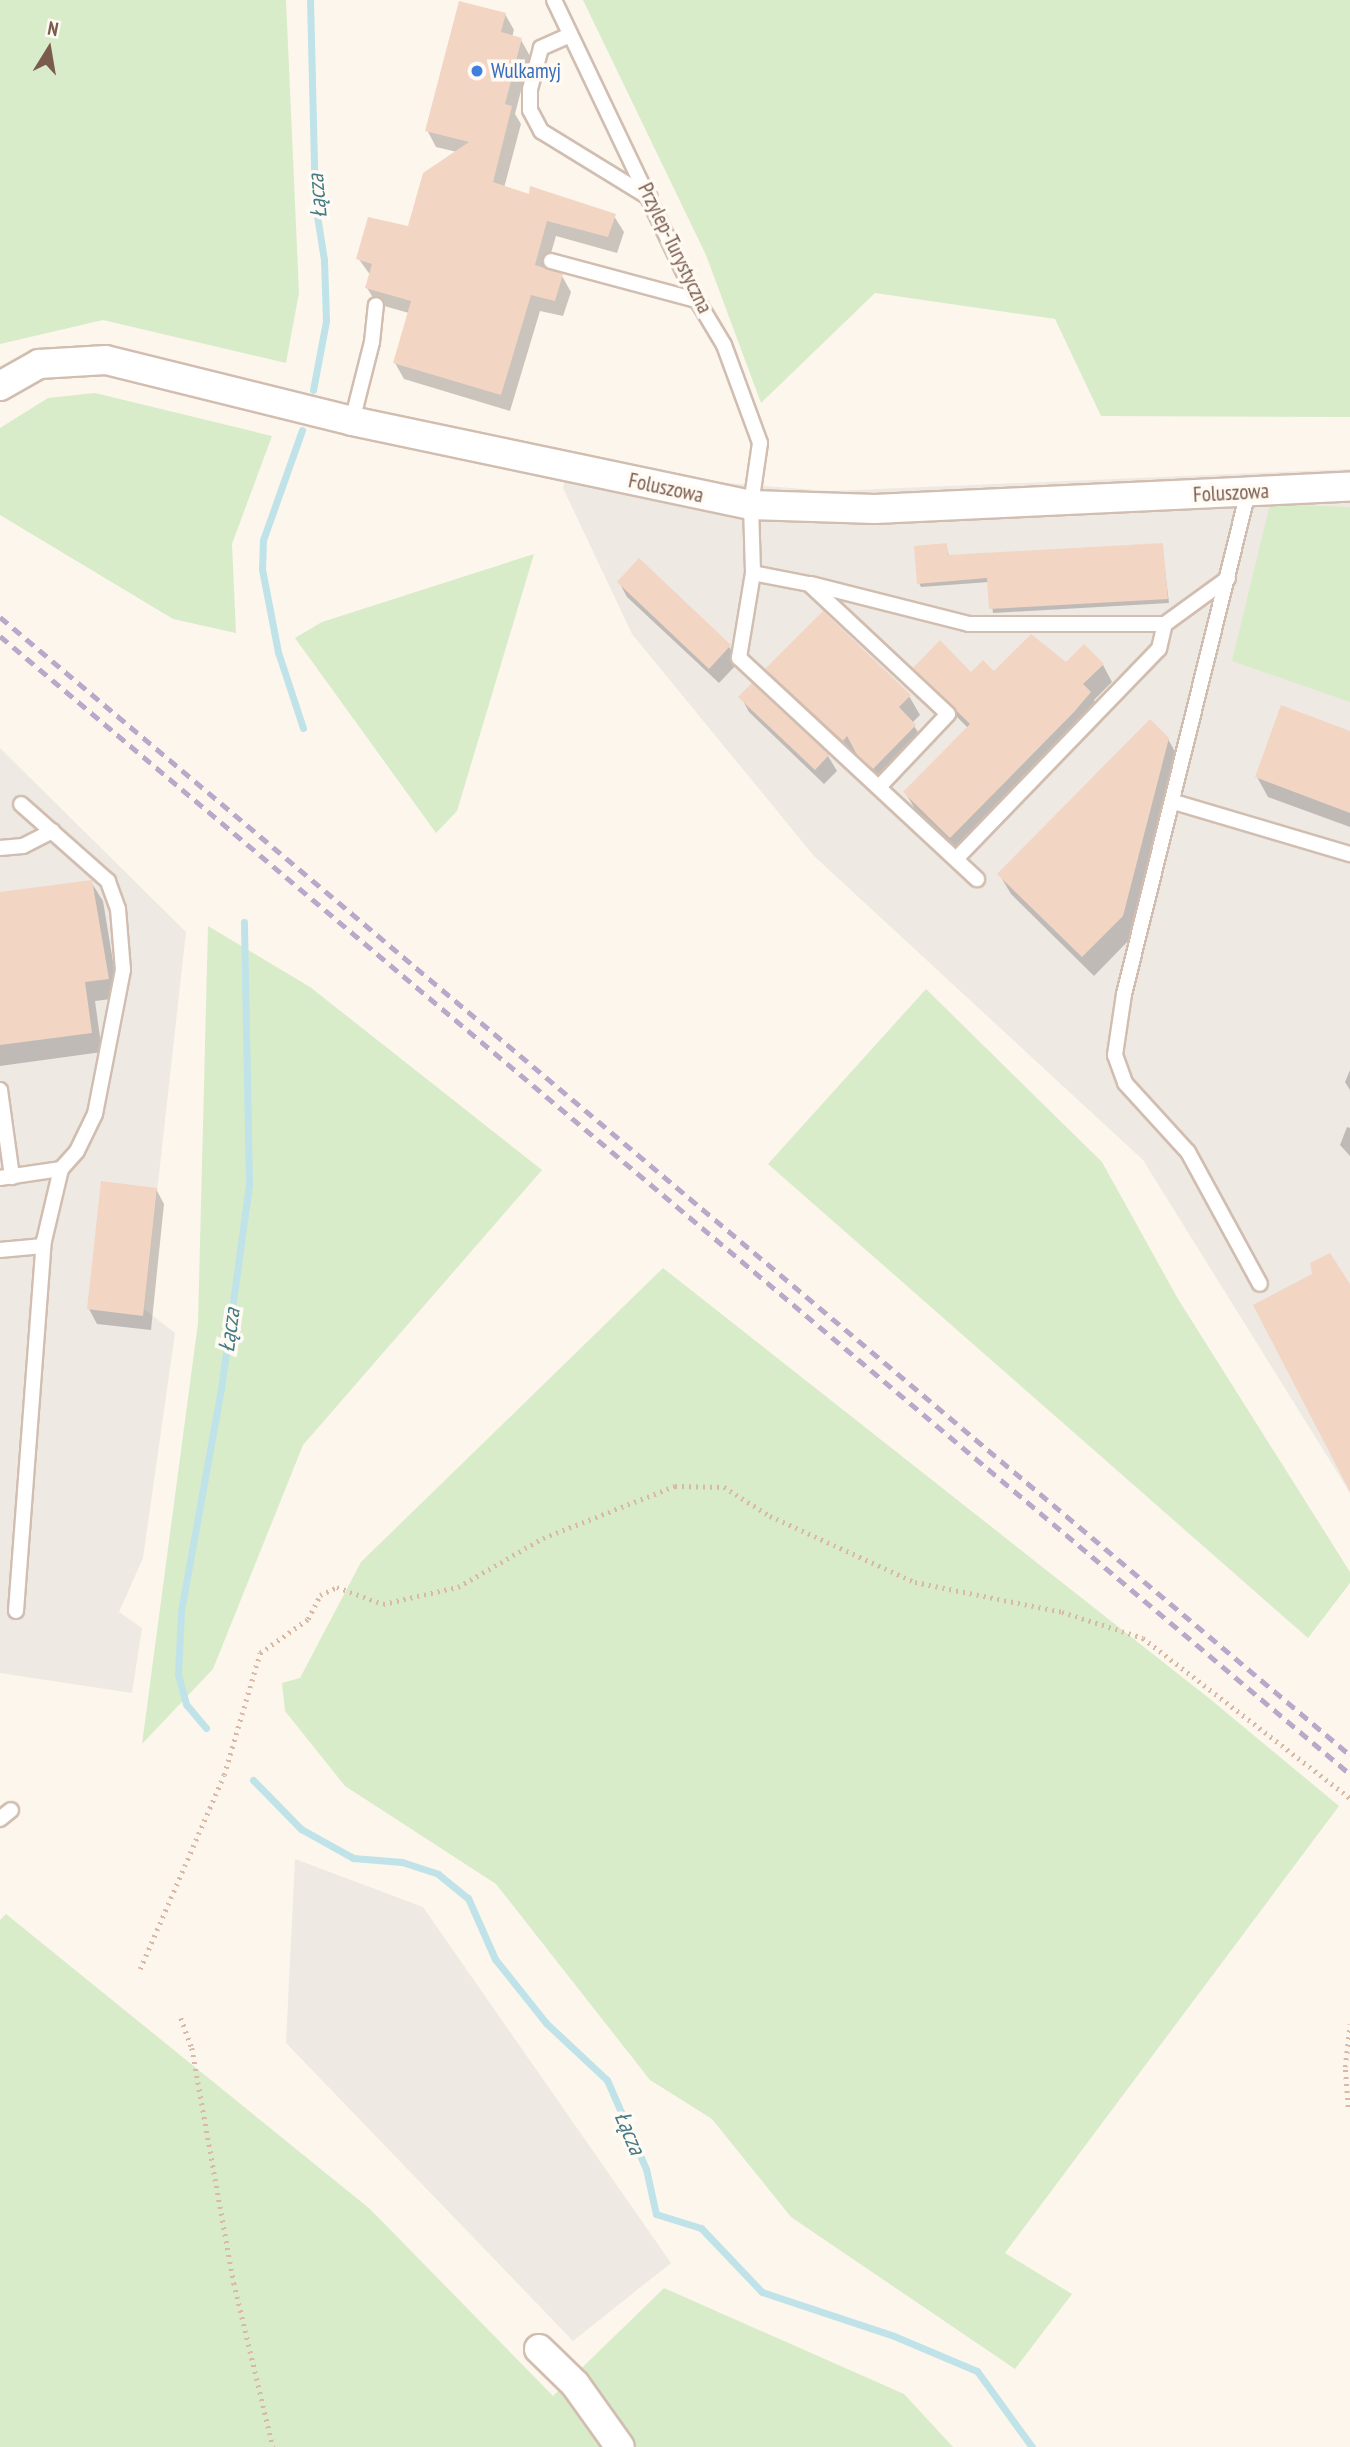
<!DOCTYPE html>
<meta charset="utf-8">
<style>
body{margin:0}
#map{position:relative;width:1350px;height:2447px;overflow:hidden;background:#fdf6ec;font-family:"PT Sans Narrow",sans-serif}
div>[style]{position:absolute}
.industrial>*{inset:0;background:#efe9e4}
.green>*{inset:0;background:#d8ecc9}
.shadow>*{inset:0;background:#0003}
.stream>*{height:7px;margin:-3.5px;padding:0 3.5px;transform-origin:3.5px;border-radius:3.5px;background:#bfe3e8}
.building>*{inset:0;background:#f3d5c3}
.path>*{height:4.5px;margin-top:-2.25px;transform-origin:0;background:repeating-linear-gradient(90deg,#d9b8a5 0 2px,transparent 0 7px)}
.roads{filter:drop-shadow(2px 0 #d1beb0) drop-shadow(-2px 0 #d1beb0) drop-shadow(0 2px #d1beb0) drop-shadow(0 -2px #d1beb0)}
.lane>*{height:14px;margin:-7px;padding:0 7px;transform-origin:7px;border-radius:7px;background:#fff}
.street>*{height:28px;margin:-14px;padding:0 14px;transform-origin:14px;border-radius:14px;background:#fff}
.rail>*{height:5px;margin-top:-2.5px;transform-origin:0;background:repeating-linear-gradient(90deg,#b9a8c9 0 10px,transparent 0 17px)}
.dots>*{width:19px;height:19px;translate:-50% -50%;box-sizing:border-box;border:4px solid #fffaf3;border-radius:50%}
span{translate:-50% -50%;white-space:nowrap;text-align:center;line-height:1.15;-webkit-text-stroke:7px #fffaf3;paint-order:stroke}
.shop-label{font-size:21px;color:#366cbe}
.left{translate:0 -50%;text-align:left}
.street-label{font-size:21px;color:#7a5c4d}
.water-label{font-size:23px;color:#437c86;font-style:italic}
.north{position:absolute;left:14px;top:14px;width:70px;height:70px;-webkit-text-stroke:5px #fffaf3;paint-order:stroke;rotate:11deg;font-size:19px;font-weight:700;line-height:28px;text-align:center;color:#7a5c4d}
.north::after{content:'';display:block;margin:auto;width:24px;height:32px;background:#7a5c4d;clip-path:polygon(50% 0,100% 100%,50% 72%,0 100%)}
</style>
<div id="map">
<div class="industrial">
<div style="clip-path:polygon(571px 453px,726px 483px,830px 491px,1350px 469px,1350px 1493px,1143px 1160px,814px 856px,632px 634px,563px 488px)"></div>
<div style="clip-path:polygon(0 748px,186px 932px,144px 1309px,175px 1333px,143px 1558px,119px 1612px,142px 1628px,132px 1693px,0 1673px)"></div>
<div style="clip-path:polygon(295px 1859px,423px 1907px,671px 2263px,573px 2341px,286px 2043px)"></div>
</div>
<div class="green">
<div style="clip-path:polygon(0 0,286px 0,299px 293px,286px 363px,103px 320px,0 344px)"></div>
<div style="clip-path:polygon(583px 0,1350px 0,1350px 417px,1101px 416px,1055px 319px,875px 293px,761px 403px,706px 255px)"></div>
<div style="clip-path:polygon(95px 393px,272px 436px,232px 544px,236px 633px,173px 619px,0 515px,0 428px,48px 398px)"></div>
<div style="clip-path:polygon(1270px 504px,1350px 507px,1350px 702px,1232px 661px)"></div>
<div style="clip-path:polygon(534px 554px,457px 811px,436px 833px,295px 638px,322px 622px)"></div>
<div style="clip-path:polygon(208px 926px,310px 987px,542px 1170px,303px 1445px,213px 1669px,142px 1744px,198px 1323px)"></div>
<div style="clip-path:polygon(926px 989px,1102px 1162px,1178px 1299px,1350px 1572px,1350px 1583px,1308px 1638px,768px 1164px)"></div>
<div style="clip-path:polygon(663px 1268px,1210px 1699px,1339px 1806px,1005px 2253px,1072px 2294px,1015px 2369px,791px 2217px,712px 2119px,650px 2080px,496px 1884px,345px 1786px,285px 1711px,282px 1683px,300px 1678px,361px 1562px)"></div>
<div style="clip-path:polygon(6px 1914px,370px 2209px,553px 2396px,664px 2288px,904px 2394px,953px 2447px,0 2447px,0 1920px)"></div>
</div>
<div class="shadow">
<div style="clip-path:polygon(505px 14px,514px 30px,512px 37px,521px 40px,530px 56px,515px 114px,521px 124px,504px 188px,614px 216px,624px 232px,617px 253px,556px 236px,546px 270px,562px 276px,571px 292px,563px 316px,540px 311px,510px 411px,404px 379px,395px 363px,409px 313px,377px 304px,367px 288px,371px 276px,358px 258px,409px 228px,457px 152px,436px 147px,427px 130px)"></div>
<div style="clip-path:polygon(946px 545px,949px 556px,1162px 545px,1169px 603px,993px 613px,989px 582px,921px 587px,919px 583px)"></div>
<div style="clip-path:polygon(639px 560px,730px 648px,738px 663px,719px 683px,627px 597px,619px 582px)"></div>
<div style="clip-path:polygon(1066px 665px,1103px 665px,1112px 682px,1094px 700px,1100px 710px,960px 854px,915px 809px,905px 792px,968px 728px,925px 685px,915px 668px,971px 674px)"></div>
<div style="clip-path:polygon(768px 670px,909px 696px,920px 715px,912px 723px,926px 744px,884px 786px,859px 753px,854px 758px,778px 688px)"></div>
<div style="clip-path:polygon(752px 686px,828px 756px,837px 771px,824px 784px,749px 712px,741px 697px)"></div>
<div style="clip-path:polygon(1350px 732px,1350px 827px,1268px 797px,1257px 777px)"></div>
<div style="clip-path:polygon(1168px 739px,1179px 759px,1133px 936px,1094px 976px,1011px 894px,999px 874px)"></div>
<div style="clip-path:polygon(91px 882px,103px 901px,119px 998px,95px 1001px,102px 1052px,0 1066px,0 894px)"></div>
<div style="clip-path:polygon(1350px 1070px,1350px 1090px,1345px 1082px)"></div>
<div style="clip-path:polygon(1347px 1127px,1350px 1128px,1350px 1156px,1340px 1145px)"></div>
<div style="clip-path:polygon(156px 1189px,164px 1204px,151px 1330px,97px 1324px,89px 1309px)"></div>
</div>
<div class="stream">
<div style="left:310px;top:0;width:203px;rotate:88.6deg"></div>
<div style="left:315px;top:203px;width:58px;rotate:81deg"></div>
<div style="left:324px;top:260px;width:61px;rotate:88.1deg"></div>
<div style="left:326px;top:321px;width:70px;rotate:100.7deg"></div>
<div style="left:302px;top:430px;width:117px;rotate:109.5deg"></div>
<div style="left:263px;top:540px;width:29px;rotate:92deg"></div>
<div style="left:262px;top:569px;width:85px;rotate:79.1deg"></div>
<div style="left:278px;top:652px;width:80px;rotate:71.8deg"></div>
<div style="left:206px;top:1728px;width:31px;rotate:-130deg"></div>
<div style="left:186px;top:1704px;width:30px;rotate:-105deg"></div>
<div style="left:178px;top:1675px;width:64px;rotate:-87.3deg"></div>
<div style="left:181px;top:1611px;width:226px;rotate:-79.8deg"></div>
<div style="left:221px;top:1389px;width:206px;rotate:-82.2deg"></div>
<div style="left:249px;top:1185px;width:263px;rotate:-91.1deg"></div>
<div style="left:253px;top:1780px;width:69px;rotate:45.6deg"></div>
<div style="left:301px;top:1829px;width:60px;rotate:29.1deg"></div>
<div style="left:353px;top:1858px;width:49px;rotate:4.7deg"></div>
<div style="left:402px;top:1862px;width:38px;rotate:18deg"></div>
<div style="left:438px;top:1874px;width:38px;rotate:39deg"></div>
<div style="left:468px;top:1898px;width:67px;rotate:66.1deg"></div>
<div style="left:495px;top:1959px;width:82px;rotate:51.4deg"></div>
<div style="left:546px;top:2023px;width:83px;rotate:43.1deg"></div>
<div style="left:607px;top:2080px;width:97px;rotate:66.3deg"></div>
<div style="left:646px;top:2169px;width:46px;rotate:77.5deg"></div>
<div style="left:656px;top:2214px;width:47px;rotate:17.3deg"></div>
<div style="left:701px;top:2228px;width:88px;rotate:46.4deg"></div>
<div style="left:762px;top:2292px;width:139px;rotate:18.4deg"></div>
<div style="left:894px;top:2336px;width:90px;rotate:22.9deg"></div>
<div style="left:977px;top:2371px;width:94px;rotate:54.1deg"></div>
</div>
<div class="building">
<div style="clip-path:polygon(459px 1px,506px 13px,501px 32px,522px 38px,505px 104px,512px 106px,493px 182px,529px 194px,530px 186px,616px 214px,608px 237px,547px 221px,535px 265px,563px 274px,555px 301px,531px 295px,501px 395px,393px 363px,411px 301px,365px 288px,372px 264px,356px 259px,368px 217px,408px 226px,423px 173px,469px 142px,425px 131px)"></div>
<div style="clip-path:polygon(947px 543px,948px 555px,1163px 543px,1168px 599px,989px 609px,987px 578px,917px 584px,914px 546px)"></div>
<div style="clip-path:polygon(639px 558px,731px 645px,709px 669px,617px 582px)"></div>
<div style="clip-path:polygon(823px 611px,911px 695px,899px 707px,916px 725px,873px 769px,856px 753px,847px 736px,843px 741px,765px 669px)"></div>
<div style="clip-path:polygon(1031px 634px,1066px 662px,1084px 644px,1104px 664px,1083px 684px,1091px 692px,1074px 712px,950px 838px,903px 792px,970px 724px,913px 668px,940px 640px,971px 672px,983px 660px,994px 671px)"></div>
<div style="clip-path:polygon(752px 683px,829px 755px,815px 770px,738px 697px)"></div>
<div style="clip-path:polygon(1281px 705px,1350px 731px,1350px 813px,1255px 777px)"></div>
<div style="clip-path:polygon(1150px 719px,1169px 738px,1123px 916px,1082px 957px,997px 874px)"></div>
<div style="clip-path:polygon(92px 880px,109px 979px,85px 982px,92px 1033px,0 1045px,0 892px)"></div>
<div style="clip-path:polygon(101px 1181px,157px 1188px,143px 1316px,87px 1309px)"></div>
<div style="clip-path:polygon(1330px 1253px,1350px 1284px,1350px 1492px,1253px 1305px,1312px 1274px,1310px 1263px)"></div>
</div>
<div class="path">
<div style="left:140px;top:1969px;width:211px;rotate:-66.6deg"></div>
<div style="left:224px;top:1775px;width:127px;rotate:-73.6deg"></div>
<div style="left:260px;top:1653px;width:59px;rotate:-35.3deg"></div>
<div style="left:308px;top:1619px;width:27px;rotate:-63deg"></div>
<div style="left:320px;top:1595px;width:19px;rotate:-25deg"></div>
<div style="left:337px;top:1587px;width:49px;rotate:20.3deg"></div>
<div style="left:383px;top:1604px;width:77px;rotate:-12.8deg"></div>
<div style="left:458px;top:1587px;width:98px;rotate:-30deg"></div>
<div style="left:543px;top:1538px;width:142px;rotate:-21.5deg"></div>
<div style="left:675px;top:1486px;width:49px;rotate:1.2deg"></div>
<div style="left:724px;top:1487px;width:54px;rotate:32.2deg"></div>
<div style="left:770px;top:1516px;width:159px;rotate:24.5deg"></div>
<div style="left:915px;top:1582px;width:150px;rotate:11.5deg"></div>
<div style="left:1062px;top:1612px;width:85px;rotate:17.8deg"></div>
<div style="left:1143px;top:1638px;width:262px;rotate:37.7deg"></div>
<div style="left:181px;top:2018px;width:32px;rotate:70deg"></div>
<div style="left:192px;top:2048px;width:239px;rotate:79.9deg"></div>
<div style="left:234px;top:2283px;width:169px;rotate:76.6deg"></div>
<div style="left:1348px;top:2107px;width:40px;rotate:-94.3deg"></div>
<div style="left:1345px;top:2067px;width:43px;rotate:-83.4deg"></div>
</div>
<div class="roads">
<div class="lane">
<div style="left:554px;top:0;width:332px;rotate:64.5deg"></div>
<div style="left:697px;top:300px;width:52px;rotate:59deg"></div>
<div style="left:724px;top:345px;width:104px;rotate:69.8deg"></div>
<div style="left:760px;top:443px;width:63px;rotate:98.3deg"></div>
<div style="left:751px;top:505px;width:68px;rotate:88.3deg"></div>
<div style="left:570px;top:35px;width:32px;rotate:156deg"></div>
<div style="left:541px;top:48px;width:42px;rotate:105deg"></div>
<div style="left:530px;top:89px;width:21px;rotate:90deg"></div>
<div style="left:530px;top:110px;width:24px;rotate:62deg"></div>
<div style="left:541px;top:131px;width:128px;rotate:31.6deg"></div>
<div style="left:551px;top:261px;width:151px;rotate:15deg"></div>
<div style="left:352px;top:421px;width:81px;rotate:-75.8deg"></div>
<div style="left:372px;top:342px;width:37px;rotate:-84deg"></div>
<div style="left:1248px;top:492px;width:517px;rotate:103.87deg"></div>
<div style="left:1124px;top:994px;width:62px;rotate:98.4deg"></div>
<div style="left:1115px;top:1055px;width:30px;rotate:70deg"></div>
<div style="left:1125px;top:1083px;width:93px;rotate:47.6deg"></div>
<div style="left:1188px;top:1152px;width:150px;rotate:61.4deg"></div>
<div style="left:811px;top:584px;width:163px;rotate:14.2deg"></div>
<div style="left:969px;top:624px;width:196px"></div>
<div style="left:1165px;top:624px;width:78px;rotate:-36.1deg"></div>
<div style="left:879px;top:787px;width:100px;rotate:-46.6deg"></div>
<div style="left:948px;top:714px;width:190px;rotate:-136.9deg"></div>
<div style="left:809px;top:584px;width:57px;rotate:-168.9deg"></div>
<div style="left:753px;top:573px;width:86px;rotate:99.4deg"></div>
<div style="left:739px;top:658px;width:325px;rotate:42.9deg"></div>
<div style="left:1174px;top:802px;width:184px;rotate:16.5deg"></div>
<div style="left:0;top:848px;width:23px;rotate:-5deg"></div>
<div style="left:23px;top:846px;width:33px;rotate:-27deg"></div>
<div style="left:956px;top:859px;width:292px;rotate:-46deg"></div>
<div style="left:1159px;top:649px;width:26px;rotate:-77deg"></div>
<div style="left:0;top:1090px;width:88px;rotate:82.1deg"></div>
<div style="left:0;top:1178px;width:62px;rotate:-8.4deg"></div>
<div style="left:61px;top:1169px;width:24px;rotate:-48deg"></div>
<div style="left:77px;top:1151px;width:41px;rotate:-64.1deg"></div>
<div style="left:95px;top:1114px;width:147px;rotate:-79deg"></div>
<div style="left:123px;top:970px;width:61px;rotate:-94.7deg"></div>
<div style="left:118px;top:909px;width:30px;rotate:-110deg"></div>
<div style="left:108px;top:881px;width:116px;rotate:-138.5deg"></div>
<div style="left:0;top:1250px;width:43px;rotate:-5.3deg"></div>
<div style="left:16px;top:1611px;width:371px;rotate:-85.7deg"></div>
<div style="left:44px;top:1241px;width:74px;rotate:-76.7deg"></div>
<div style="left:0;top:1819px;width:14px;rotate:-39deg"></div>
</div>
<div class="street">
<div style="left:0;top:386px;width:45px;rotate:-29.4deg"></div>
<div style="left:39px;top:364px;width:67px;rotate:-3.4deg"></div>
<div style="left:106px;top:360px;width:253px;rotate:13.9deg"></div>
<div style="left:352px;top:421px;width:408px;rotate:11.9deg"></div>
<div style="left:751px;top:505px;width:124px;rotate:1.8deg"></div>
<div style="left:875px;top:509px;width:476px;rotate:-2.7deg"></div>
<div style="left:539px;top:2349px;width:50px;rotate:44.2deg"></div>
<div style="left:575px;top:2384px;width:77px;rotate:54.5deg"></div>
</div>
</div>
<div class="rail">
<div style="left:0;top:617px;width:1766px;rotate:40.13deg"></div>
<div style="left:0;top:636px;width:1766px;rotate:40.13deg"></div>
</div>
<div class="dots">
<div style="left:477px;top:71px;background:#3f7fe0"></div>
</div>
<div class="shop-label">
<span class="left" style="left:491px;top:71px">Wulkamyj</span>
</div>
<div class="street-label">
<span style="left:675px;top:248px;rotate:64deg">Przylep-Turystyczna</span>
<span style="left:666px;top:488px;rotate:12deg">Foluszowa</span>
<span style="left:1231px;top:493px;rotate:-3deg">Foluszowa</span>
</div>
<div class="water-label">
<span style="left:317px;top:196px;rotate:-95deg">Łącza</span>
<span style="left:229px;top:1330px;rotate:-82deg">Łącza</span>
<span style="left:630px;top:2133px;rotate:67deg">Łącza</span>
</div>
<div class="north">N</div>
</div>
